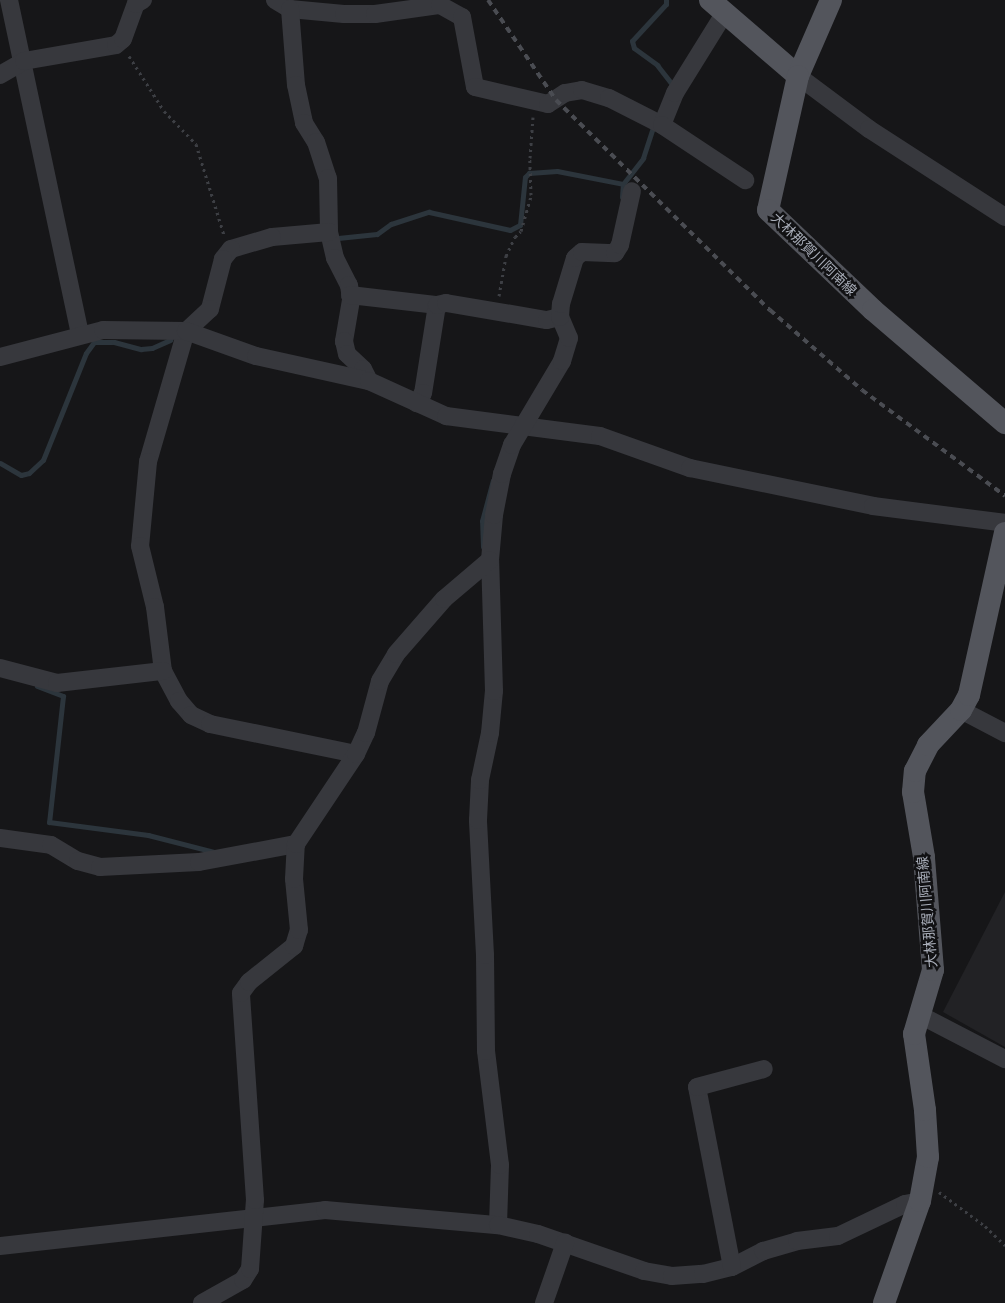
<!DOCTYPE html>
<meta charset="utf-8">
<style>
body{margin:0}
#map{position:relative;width:1005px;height:1303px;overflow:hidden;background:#161618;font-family:"DM Sans","Noto Sans JP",sans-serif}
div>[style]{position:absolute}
.built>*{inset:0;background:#222225}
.stream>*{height:5px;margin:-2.5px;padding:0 2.5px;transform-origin:2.5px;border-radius:2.5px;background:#2c353c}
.path>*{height:3px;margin-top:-1.5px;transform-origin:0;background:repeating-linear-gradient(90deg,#3d3f44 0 2.5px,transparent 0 6.5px)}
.minor>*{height:18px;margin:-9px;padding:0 9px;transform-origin:9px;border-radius:9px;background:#37383d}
.major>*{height:22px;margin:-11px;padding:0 11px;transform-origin:11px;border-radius:11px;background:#53555c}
.rail>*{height:4px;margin-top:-2px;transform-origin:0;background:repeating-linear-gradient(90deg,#4a4c52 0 6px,transparent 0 11px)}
span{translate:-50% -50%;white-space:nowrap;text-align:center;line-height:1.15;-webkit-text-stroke:5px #111113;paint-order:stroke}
.street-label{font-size:14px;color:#a8adb8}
</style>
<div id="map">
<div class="built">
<div style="clip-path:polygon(1005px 892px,1005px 1047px,943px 1012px)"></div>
</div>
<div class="stream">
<div style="left:666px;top:0;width:4px;rotate:90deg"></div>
<div style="left:666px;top:4px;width:50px;rotate:132.6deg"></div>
<div style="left:632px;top:41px;width:7px;rotate:74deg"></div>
<div style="left:634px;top:48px;width:29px;rotate:36deg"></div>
<div style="left:657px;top:65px;width:24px;rotate:52deg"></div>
<div style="left:672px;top:84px;width:5px;rotate:112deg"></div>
<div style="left:622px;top:197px;width:13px;rotate:-86deg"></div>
<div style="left:623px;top:184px;width:33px;rotate:-52deg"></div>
<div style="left:643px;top:158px;width:36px;rotate:-72deg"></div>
<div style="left:338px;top:238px;width:39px;rotate:-6deg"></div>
<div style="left:377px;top:234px;width:17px;rotate:-36deg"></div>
<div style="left:391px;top:224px;width:40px;rotate:-18deg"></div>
<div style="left:429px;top:212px;width:83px;rotate:12.5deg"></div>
<div style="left:510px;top:230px;width:11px;rotate:-27deg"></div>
<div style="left:520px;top:225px;width:48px;rotate:-84.1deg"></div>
<div style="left:525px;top:177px;width:6px;rotate:-45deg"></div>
<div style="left:529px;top:173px;width:28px;rotate:-4deg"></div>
<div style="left:557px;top:171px;width:67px;rotate:11.1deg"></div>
<div style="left:0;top:463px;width:24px;rotate:30deg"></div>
<div style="left:21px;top:475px;width:8px;rotate:-14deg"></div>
<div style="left:29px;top:473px;width:19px;rotate:-43deg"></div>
<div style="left:43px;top:460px;width:115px;rotate:-68.1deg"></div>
<div style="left:86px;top:353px;width:14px;rotate:-54deg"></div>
<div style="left:94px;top:342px;width:20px"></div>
<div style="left:114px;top:342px;width:28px;rotate:15deg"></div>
<div style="left:141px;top:349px;width:11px;rotate:-5deg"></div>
<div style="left:152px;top:348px;width:20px;rotate:-24deg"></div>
<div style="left:483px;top:547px;width:26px;rotate:-92deg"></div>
<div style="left:482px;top:521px;width:42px;rotate:-75deg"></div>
<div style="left:37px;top:686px;width:28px;rotate:21deg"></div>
<div style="left:63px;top:696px;width:127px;rotate:96.3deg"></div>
<div style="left:49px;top:822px;width:100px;rotate:7.5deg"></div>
<div style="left:148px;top:835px;width:68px;rotate:14.4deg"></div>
</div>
<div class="path">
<div style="left:129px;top:56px;width:65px;rotate:57.5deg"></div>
<div style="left:164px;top:111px;width:46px;rotate:45.9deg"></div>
<div style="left:196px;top:144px;width:95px;rotate:72.9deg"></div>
<div style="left:499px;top:296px;width:41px;rotate:-80.1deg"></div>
<div style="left:506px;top:256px;width:21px;rotate:-65deg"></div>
<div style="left:515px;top:237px;width:8px;rotate:-45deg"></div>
<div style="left:521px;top:231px;width:37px;rotate:-74deg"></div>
<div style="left:531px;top:195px;width:37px;rotate:-92deg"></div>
<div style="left:530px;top:158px;width:41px;rotate:-85.8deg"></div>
<div style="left:939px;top:1192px;width:57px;rotate:36.5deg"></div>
<div style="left:985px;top:1226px;width:28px;rotate:44deg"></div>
</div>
<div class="minor">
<div style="left:9px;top:0;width:341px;rotate:78deg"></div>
<div style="left:275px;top:0;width:17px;rotate:31deg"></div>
<div style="left:290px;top:9px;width:54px;rotate:5.3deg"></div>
<div style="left:344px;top:14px;width:31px"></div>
<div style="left:375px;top:14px;width:66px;rotate:-7.9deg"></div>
<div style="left:440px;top:5px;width:25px;rotate:29deg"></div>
<div style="left:462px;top:17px;width:71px;rotate:79.5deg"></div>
<div style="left:475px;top:87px;width:75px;rotate:13.1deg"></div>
<div style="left:548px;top:104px;width:20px;rotate:-33deg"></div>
<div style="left:565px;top:93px;width:17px;rotate:-10deg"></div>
<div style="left:582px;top:90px;width:28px;rotate:17deg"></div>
<div style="left:609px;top:98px;width:59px;rotate:27deg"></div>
<div style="left:662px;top:125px;width:35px;rotate:-68deg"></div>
<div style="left:675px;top:93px;width:93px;rotate:-58.2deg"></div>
<div style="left:290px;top:9px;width:76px;rotate:85.5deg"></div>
<div style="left:296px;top:85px;width:39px;rotate:78deg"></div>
<div style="left:304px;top:123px;width:22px;rotate:58deg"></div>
<div style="left:316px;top:142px;width:38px;rotate:72deg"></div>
<div style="left:328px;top:178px;width:54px;rotate:88.9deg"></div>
<div style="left:329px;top:232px;width:27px;rotate:77deg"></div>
<div style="left:335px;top:258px;width:30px;rotate:63deg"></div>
<div style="left:349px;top:285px;width:15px;rotate:82deg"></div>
<div style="left:351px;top:300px;width:42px;rotate:99.7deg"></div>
<div style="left:344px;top:341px;width:13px;rotate:77deg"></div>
<div style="left:347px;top:354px;width:22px;rotate:43deg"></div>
<div style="left:363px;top:369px;width:13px;rotate:63deg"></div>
<div style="left:0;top:75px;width:28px;rotate:-30deg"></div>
<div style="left:24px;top:61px;width:93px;rotate:-9.9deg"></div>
<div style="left:116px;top:45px;width:9px;rotate:-41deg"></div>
<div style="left:123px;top:39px;width:37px;rotate:-70deg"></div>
<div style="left:136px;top:4px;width:8px;rotate:-30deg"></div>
<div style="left:798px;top:76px;width:89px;rotate:36.7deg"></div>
<div style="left:869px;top:129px;width:162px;rotate:32.9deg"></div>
<div style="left:662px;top:125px;width:100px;rotate:33.5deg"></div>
<div style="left:329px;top:232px;width:57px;rotate:175deg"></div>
<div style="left:272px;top:237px;width:43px;rotate:163.7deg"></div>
<div style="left:231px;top:249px;width:13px;rotate:129deg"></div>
<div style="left:223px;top:259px;width:52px;rotate:104.6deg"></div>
<div style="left:210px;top:309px;width:33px;rotate:137deg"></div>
<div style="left:186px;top:331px;width:136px;rotate:106.2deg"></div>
<div style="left:148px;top:462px;width:84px;rotate:95.4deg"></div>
<div style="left:140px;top:546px;width:63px;rotate:76.2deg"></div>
<div style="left:155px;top:607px;width:64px;rotate:82.9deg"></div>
<div style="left:163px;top:671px;width:34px;rotate:62deg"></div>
<div style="left:179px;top:701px;width:18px;rotate:49deg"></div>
<div style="left:191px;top:715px;width:21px;rotate:25deg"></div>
<div style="left:210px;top:724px;width:149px;rotate:11.6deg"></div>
<div style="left:350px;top:295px;width:88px;rotate:6.6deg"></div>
<div style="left:437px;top:305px;width:89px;rotate:99deg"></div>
<div style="left:423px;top:393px;width:12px;rotate:121deg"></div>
<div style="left:437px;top:305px;width:9px;rotate:-13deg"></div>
<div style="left:446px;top:303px;width:102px;rotate:9.6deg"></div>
<div style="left:547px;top:320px;width:13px;rotate:-13deg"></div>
<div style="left:0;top:357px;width:106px;rotate:-14.7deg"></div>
<div style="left:103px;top:330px;width:83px;rotate:0.7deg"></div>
<div style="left:186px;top:331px;width:74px;rotate:19.7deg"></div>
<div style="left:256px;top:356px;width:116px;rotate:12.5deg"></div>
<div style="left:369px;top:381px;width:85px;rotate:24.4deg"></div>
<div style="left:446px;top:416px;width:155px;rotate:7.4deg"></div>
<div style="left:600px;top:436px;width:96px;rotate:19.6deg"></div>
<div style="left:690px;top:468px;width:187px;rotate:11.7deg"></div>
<div style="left:873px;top:506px;width:133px;rotate:7.3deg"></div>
<div style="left:0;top:668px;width:59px;rotate:14.7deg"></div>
<div style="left:57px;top:683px;width:107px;rotate:-6.5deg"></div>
<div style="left:961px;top:710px;width:50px;rotate:27.6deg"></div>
<div style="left:0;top:838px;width:51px;rotate:7.8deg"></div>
<div style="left:51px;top:845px;width:31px;rotate:31deg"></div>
<div style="left:78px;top:861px;width:23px;rotate:15deg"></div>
<div style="left:100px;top:867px;width:99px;rotate:-2.9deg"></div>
<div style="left:199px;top:862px;width:99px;rotate:-10.5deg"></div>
<div style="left:920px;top:1015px;width:96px;rotate:27.4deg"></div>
<div style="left:498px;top:1225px;width:60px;rotate:-88.1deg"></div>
<div style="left:500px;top:1165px;width:115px;rotate:-97deg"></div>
<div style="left:486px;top:1051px;width:96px;rotate:-90.6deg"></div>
<div style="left:485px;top:955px;width:135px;rotate:-93deg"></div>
<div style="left:478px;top:820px;width:40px;rotate:-87.1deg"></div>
<div style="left:480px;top:780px;width:48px;rotate:-78deg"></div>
<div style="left:490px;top:733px;width:42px;rotate:-84.6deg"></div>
<div style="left:494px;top:691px;width:131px;rotate:-91.7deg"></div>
<div style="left:490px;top:560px;width:45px;rotate:-84.9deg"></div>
<div style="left:494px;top:515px;width:42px;rotate:-79deg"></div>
<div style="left:502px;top:474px;width:31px;rotate:-71deg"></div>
<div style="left:512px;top:445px;width:98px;rotate:-59.2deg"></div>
<div style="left:562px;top:361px;width:24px;rotate:-73deg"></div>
<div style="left:569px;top:338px;width:23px;rotate:-113deg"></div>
<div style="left:560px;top:317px;width:13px;rotate:-86deg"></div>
<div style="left:561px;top:304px;width:48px;rotate:-73.1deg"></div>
<div style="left:575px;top:258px;width:9px;rotate:-41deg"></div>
<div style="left:582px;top:252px;width:33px;rotate:2deg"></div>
<div style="left:615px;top:253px;width:9px;rotate:-58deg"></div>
<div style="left:620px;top:245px;width:55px;rotate:-77.5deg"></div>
<div style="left:0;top:1246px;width:327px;rotate:-6.3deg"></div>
<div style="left:325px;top:1210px;width:174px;rotate:5deg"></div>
<div style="left:498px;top:1225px;width:41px;rotate:12.7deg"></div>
<div style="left:538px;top:1234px;width:112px;rotate:19.2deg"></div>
<div style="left:644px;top:1271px;width:28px;rotate:10deg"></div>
<div style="left:672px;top:1276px;width:31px;rotate:-4deg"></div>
<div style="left:703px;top:1274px;width:30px;rotate:-14deg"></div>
<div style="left:732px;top:1267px;width:35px;rotate:-27deg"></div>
<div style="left:763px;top:1251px;width:35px;rotate:-16deg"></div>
<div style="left:797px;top:1241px;width:41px;rotate:-7deg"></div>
<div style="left:838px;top:1236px;width:74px;rotate:-25.5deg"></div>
<div style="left:905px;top:1204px;width:15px;rotate:-11deg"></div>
<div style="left:732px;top:1267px;width:183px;rotate:-101deg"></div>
<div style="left:697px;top:1087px;width:69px;rotate:-15deg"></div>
<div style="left:202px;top:1303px;width:47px;rotate:-29.3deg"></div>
<div style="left:243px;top:1280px;width:13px;rotate:-58deg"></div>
<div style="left:250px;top:1269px;width:69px;rotate:-85.9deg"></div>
<div style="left:255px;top:1200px;width:207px;rotate:-93.9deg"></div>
<div style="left:241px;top:993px;width:14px;rotate:-54deg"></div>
<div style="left:249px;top:982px;width:58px;rotate:-38.7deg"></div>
<div style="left:294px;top:946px;width:17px;rotate:-73deg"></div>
<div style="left:299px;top:930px;width:51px;rotate:-95.6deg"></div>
<div style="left:294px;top:879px;width:35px;rotate:-87deg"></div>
<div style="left:296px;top:844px;width:108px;rotate:-56.3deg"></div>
<div style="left:356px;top:754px;width:23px;rotate:-65deg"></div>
<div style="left:366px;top:733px;width:54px;rotate:-74.9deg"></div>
<div style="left:380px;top:681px;width:31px;rotate:-59deg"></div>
<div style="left:396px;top:654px;width:73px;rotate:-48.9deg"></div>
<div style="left:444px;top:599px;width:60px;rotate:-40.3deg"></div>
<div style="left:544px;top:1303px;width:64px;rotate:-70.7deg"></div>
</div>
<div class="major">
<div style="left:710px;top:0;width:116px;rotate:40.8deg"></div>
<div style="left:831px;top:0;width:83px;rotate:113.5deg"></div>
<div style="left:798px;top:76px;width:137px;rotate:102.6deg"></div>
<div style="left:768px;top:210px;width:145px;rotate:43.6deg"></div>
<div style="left:873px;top:310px;width:174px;rotate:40.6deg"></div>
<div style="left:884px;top:1303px;width:108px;rotate:-70.6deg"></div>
<div style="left:920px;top:1201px;width:45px;rotate:-79.7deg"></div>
<div style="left:928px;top:1157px;width:47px;rotate:-93.7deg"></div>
<div style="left:925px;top:1110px;width:77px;rotate:-98.2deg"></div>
<div style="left:914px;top:1034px;width:67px;rotate:-73.5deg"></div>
<div style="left:933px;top:970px;width:113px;rotate:-94.6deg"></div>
<div style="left:924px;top:857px;width:66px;rotate:-99.6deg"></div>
<div style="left:913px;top:792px;width:21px;rotate:-85deg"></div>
<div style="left:915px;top:771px;width:29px;rotate:-63deg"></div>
<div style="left:928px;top:745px;width:48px;rotate:-46.7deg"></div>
<div style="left:961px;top:710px;width:17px;rotate:-62deg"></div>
<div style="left:969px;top:695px;width:166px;rotate:-77.5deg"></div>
</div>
<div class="rail">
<div style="left:488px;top:0;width:121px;rotate:55.8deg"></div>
<div style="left:556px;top:100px;width:300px;rotate:44.5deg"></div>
<div style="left:770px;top:310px;width:122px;rotate:41deg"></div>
<div style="left:862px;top:390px;width:178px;rotate:36.5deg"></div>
</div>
<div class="street-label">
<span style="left:814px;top:254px;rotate:44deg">大林那賀川阿南線</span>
<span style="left:927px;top:912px;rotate:-95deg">大林那賀川阿南線</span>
</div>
</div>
